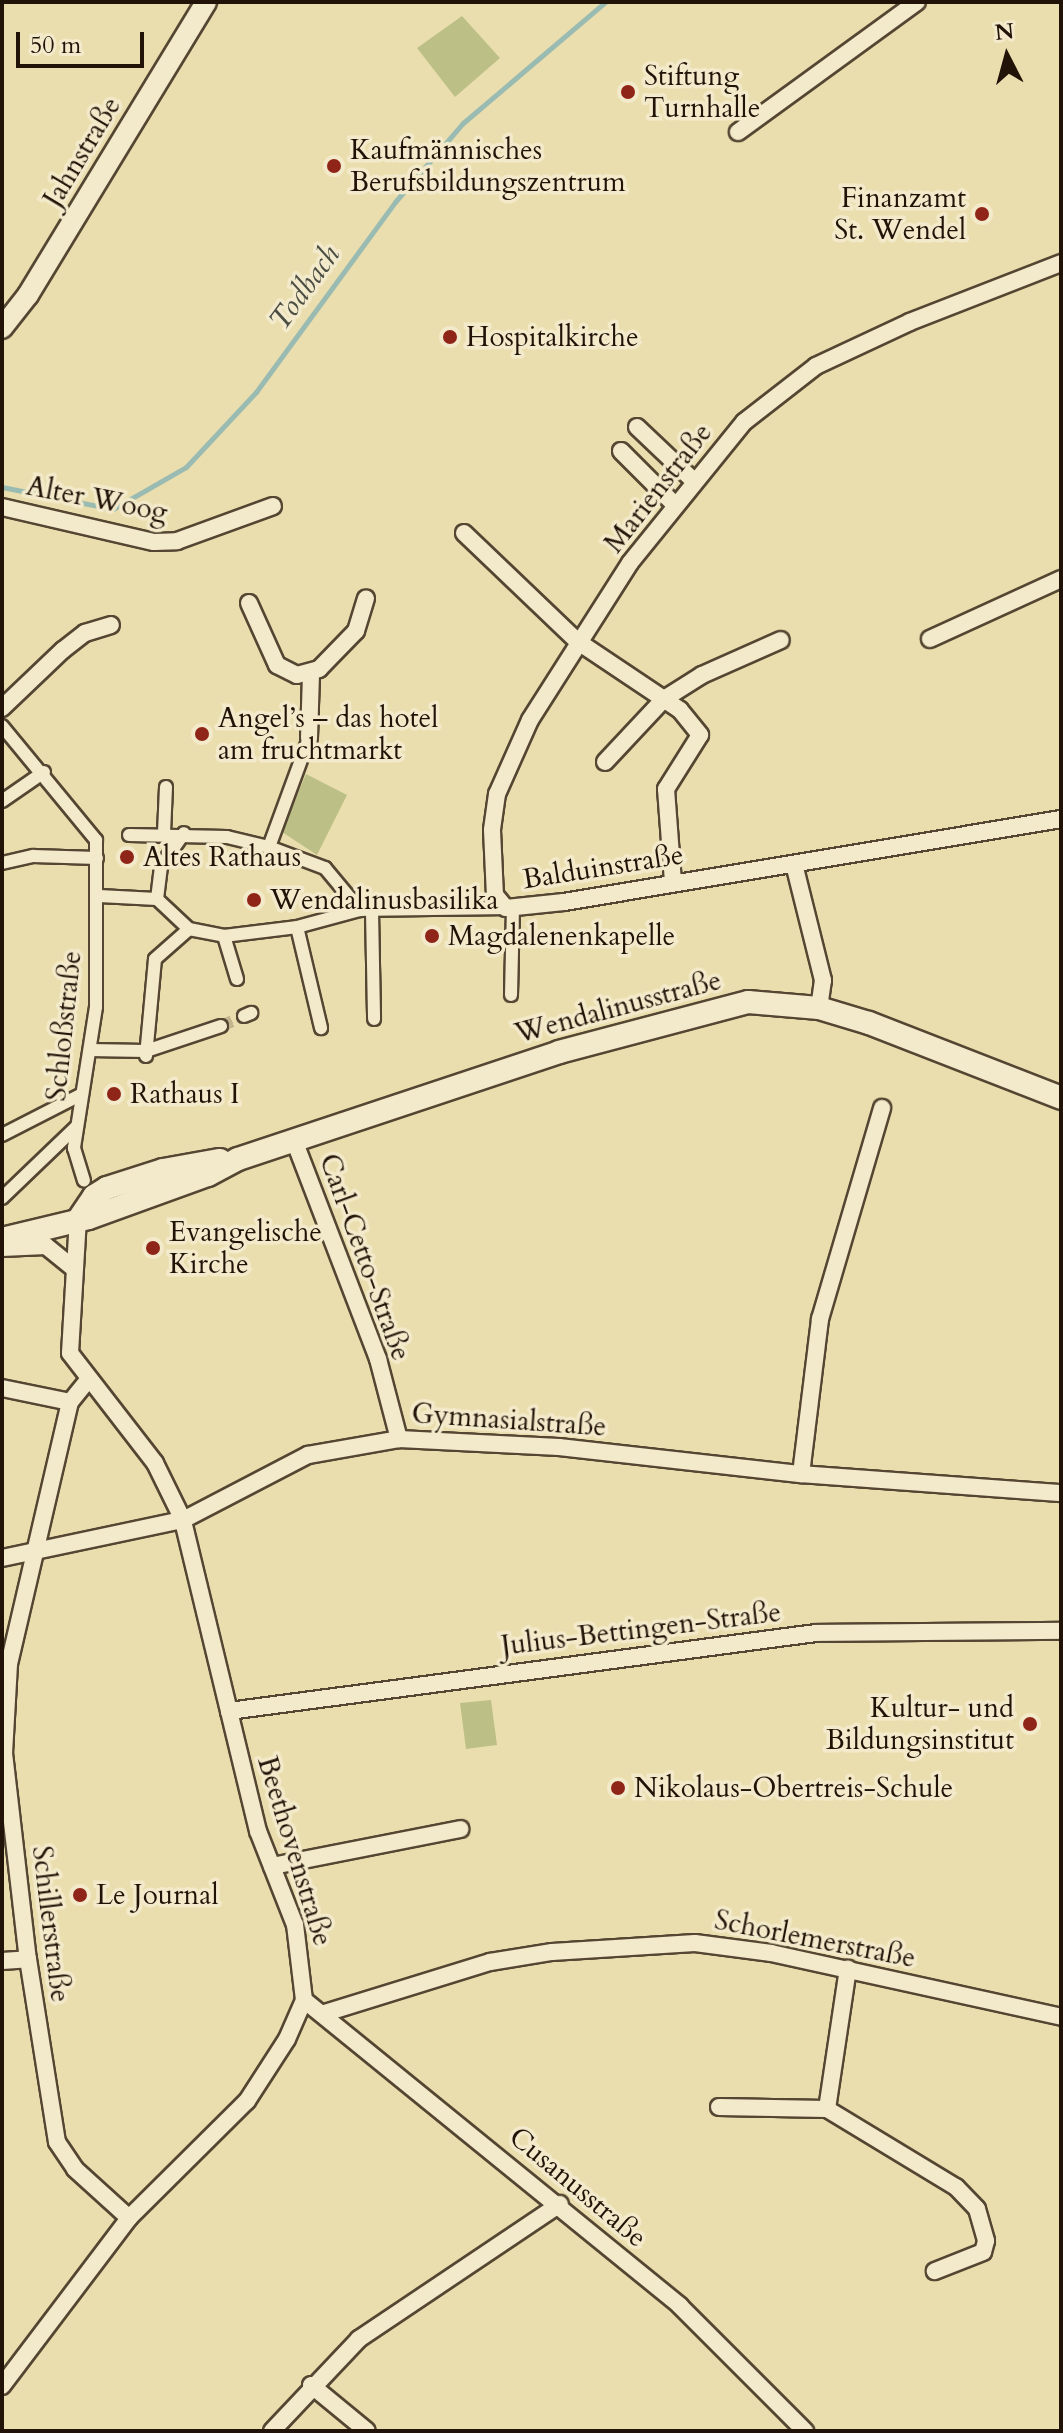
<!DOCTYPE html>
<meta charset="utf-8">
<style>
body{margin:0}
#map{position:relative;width:1063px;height:2433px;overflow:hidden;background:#ebdeae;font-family:Cardo,serif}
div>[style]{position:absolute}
.green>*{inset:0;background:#bcc087}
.stream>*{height:5px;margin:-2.5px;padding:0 2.5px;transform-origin:2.5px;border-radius:2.5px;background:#9abbb2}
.pedestrian-tunnel>*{height:12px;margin-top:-6px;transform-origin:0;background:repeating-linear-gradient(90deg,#c3b58d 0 12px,transparent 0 18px)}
.roads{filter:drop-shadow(2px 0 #544632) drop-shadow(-2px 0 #544632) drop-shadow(0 2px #544632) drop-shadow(0 -2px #544632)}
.pedestrian>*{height:12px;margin:-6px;padding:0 6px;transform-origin:6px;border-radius:6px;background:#f2eaca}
.minor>*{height:16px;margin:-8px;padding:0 8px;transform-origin:8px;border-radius:8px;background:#f2eaca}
.tertiary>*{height:20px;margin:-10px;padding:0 10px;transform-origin:10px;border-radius:10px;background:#f2eaca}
.secondary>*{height:22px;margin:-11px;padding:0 11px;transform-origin:11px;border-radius:11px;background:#f2eaca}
.dots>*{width:22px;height:22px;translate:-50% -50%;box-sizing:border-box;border:4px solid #f2eaca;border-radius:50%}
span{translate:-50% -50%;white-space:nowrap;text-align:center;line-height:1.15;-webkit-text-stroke:7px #f2eaca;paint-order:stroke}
.poi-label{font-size:28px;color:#221308}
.left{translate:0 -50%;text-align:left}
.right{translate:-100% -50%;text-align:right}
.street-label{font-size:28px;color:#221308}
.water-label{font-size:30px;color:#4c4e44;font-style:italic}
.frame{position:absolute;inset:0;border:4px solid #221308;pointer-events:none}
.north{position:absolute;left:967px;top:16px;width:80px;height:80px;-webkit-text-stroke:6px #f2eaca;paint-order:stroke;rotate:354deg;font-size:22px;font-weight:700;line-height:32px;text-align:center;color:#221308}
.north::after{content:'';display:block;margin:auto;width:28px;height:36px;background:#221308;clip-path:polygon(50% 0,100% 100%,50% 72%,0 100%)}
.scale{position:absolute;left:16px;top:32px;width:128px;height:36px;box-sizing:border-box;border:4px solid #221308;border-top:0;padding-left:10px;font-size:24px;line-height:28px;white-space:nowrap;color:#221308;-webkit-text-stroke:6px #f2eaca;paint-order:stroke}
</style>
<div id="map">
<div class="green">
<div style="clip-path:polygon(462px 16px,500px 58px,455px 97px,417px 48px)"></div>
<div style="clip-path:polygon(306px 774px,347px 795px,317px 855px,282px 832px)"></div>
<div style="clip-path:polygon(491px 1700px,497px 1745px,466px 1749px,460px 1703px)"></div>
</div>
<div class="stream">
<div style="left:2px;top:487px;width:113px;rotate:11.2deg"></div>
<div style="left:113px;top:509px;width:84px;rotate:-29.9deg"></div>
<div style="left:186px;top:467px;width:103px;rotate:-47deg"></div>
<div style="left:256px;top:392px;width:235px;rotate:-53.8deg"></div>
<div style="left:395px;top:202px;width:104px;rotate:-49.3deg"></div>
<div style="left:463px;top:123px;width:187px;rotate:-40.4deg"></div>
</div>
<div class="pedestrian-tunnel">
<div style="left:221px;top:1026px;width:25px;rotate:-23deg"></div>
</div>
<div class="roads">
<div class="pedestrian">
<div style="left:2px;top:726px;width:148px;rotate:50.5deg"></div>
<div style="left:96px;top:840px;width:167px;rotate:90deg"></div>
<div style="left:96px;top:1007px;width:143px;rotate:98.9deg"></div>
<div style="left:74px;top:1148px;width:34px;rotate:73deg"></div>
<div style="left:2px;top:801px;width:51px;rotate:-34.6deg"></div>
<div style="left:164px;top:833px;width:46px;rotate:-87.5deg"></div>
<div style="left:129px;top:835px;width:98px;rotate:1.2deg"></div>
<div style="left:227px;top:837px;width:43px;rotate:13.4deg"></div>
<div style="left:269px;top:847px;width:60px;rotate:20.6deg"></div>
<div style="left:325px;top:868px;width:55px;rotate:50.2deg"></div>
<div style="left:269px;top:847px;width:116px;rotate:-69.8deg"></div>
<div style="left:2px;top:863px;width:32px;rotate:-13deg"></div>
<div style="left:33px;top:856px;width:64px;rotate:1.8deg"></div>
<div style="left:99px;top:896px;width:58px;rotate:3deg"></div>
<div style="left:157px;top:899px;width:44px;rotate:43.2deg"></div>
<div style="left:189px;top:929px;width:36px;rotate:11deg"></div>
<div style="left:224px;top:936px;width:74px;rotate:-7deg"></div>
<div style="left:297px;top:927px;width:65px;rotate:-15.1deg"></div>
<div style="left:360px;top:910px;width:146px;rotate:-0.8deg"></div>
<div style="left:157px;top:899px;width:33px;rotate:-83deg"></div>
<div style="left:161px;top:866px;width:40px;rotate:-55.1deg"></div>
<div style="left:372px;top:911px;width:108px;rotate:88.9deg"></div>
<div style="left:297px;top:927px;width:104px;rotate:76.6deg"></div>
<div style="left:224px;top:936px;width:45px;rotate:73.2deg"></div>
<div style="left:511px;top:995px;width:88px;rotate:-88.7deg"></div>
<div style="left:244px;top:1016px;width:8px;rotate:-23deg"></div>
<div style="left:90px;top:1050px;width:56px;rotate:1deg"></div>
<div style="left:146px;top:1051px;width:79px;rotate:-18.4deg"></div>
<div style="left:146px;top:1056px;width:97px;rotate:-84.7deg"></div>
<div style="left:155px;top:959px;width:45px;rotate:-41.4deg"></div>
<div style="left:2px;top:1135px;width:90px;rotate:-27.1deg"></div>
<div style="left:2px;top:1198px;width:104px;rotate:-43.8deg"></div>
</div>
<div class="minor">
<div style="left:738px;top:132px;width:221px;rotate:-36deg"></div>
<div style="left:1061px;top:263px;width:162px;rotate:158.7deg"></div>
<div style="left:910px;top:322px;width:104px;rotate:154.9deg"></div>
<div style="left:816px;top:366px;width:91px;rotate:142.1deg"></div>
<div style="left:744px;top:422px;width:181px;rotate:129deg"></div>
<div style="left:630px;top:563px;width:186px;rotate:122.5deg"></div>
<div style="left:530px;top:720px;width:81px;rotate:114deg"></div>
<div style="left:497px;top:794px;width:36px;rotate:98deg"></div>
<div style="left:492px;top:830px;width:65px;rotate:87.4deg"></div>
<div style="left:495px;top:895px;width:17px;rotate:50deg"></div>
<div style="left:506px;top:908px;width:58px;rotate:-5.9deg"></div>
<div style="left:564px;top:902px;width:504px;rotate:-9.48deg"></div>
<div style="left:637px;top:427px;width:79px;rotate:43.5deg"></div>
<div style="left:621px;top:451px;width:76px;rotate:45deg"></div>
<div style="left:2px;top:507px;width:156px;rotate:13deg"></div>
<div style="left:154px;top:542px;width:23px;rotate:-2deg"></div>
<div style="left:177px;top:541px;width:102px;rotate:-20deg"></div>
<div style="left:464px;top:533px;width:156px;rotate:43.7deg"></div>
<div style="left:577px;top:641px;width:124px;rotate:33.8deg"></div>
<div style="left:680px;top:710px;width:32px;rotate:51deg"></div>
<div style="left:700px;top:735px;width:64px;rotate:122.2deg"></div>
<div style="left:666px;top:789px;width:93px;rotate:85.7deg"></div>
<div style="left:249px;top:603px;width:68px;rotate:65.7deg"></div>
<div style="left:277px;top:665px;width:22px;rotate:27deg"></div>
<div style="left:297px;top:675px;width:23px;rotate:-15deg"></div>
<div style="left:319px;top:669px;width:53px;rotate:-45.8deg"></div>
<div style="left:356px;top:631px;width:34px;rotate:-73deg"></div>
<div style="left:930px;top:639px;width:144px;rotate:-24.6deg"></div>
<div style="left:2px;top:708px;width:84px;rotate:-43.6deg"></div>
<div style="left:63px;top:650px;width:28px;rotate:-38deg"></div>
<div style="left:85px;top:633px;width:27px;rotate:-17deg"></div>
<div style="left:309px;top:738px;width:65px;rotate:-88.2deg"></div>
<div style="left:605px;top:762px;width:86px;rotate:-46.9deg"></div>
<div style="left:664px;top:699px;width:45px;rotate:-32.3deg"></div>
<div style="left:702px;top:675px;width:86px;rotate:-23.9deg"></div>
<div style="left:794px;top:864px;width:120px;rotate:76deg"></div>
<div style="left:823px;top:980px;width:28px;rotate:98deg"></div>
<div style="left:294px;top:1140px;width:235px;rotate:69deg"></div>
<div style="left:378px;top:1359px;width:83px;rotate:75.3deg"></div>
<div style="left:2px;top:1248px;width:44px;rotate:-2.6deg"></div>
<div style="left:46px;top:1246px;width:33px;rotate:39deg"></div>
<div style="left:88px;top:1380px;width:28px;rotate:129deg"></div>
<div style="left:70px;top:1402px;width:269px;rotate:103.1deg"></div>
<div style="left:9px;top:1664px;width:89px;rotate:93.2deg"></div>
<div style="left:4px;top:1753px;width:207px;rotate:83.4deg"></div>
<div style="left:28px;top:1959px;width:185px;rotate:81deg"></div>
<div style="left:57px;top:2142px;width:32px;rotate:56deg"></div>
<div style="left:75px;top:2169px;width:73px;rotate:42.2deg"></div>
<div style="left:2px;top:1388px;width:69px;rotate:11.6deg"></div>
<div style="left:801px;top:1474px;width:156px;rotate:-83deg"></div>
<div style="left:820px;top:1319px;width:220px;rotate:-73.6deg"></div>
<div style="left:2px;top:1558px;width:185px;rotate:-11.9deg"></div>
<div style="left:183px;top:1520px;width:141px;rotate:-27.5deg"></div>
<div style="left:308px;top:1455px;width:92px;rotate:-10deg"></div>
<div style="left:399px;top:1439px;width:160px;rotate:2.9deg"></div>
<div style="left:559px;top:1447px;width:244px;rotate:6.4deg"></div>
<div style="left:801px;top:1474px;width:261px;rotate:4.2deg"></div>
<div style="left:229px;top:1711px;width:592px;rotate:-7.57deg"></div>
<div style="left:816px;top:1633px;width:245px;rotate:-0.5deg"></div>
<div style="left:272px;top:1866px;width:192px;rotate:-11.1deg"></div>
<div style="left:2px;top:1961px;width:26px;rotate:-4deg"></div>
<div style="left:304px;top:2000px;width:485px;rotate:39.1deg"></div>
<div style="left:680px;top:2306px;width:177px;rotate:45deg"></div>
<div style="left:325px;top:2013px;width:173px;rotate:-17.2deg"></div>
<div style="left:490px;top:1962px;width:63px;rotate:-9.2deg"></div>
<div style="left:552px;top:1952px;width:143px;rotate:-3.6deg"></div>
<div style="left:695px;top:1943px;width:77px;rotate:7.5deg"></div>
<div style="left:771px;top:1953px;width:297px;rotate:12.4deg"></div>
<div style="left:719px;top:2107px;width:108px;rotate:1.1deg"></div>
<div style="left:827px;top:2109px;width:151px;rotate:31.2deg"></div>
<div style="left:956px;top:2187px;width:30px;rotate:46deg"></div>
<div style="left:977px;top:2209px;width:33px;rotate:74deg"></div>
<div style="left:986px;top:2241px;width:11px;rotate:105deg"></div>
<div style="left:983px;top:2252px;width:52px;rotate:158.4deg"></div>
<div style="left:827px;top:2109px;width:142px;rotate:-81.5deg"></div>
<div style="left:311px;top:2385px;width:72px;rotate:39.4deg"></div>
<div style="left:2px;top:2386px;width:211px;rotate:-52.9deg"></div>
<div style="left:129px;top:2218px;width:166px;rotate:-44.8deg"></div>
<div style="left:247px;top:2101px;width:74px;rotate:-57.2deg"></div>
<div style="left:287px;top:2039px;width:43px;rotate:-66.4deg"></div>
<div style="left:304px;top:2000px;width:76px;rotate:-96.8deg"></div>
<div style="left:295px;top:1925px;width:101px;rotate:-111.5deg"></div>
<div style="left:258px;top:1831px;width:320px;rotate:-103.6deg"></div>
<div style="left:183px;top:1520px;width:64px;rotate:-116.2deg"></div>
<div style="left:155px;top:1463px;width:139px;rotate:-127.7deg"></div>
<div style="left:70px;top:1353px;width:133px;rotate:-86.6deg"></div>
<div style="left:272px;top:2431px;width:127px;rotate:-46.6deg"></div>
<div style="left:359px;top:2339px;width:242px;rotate:-33.9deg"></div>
</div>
<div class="tertiary">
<div style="left:2px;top:328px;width:42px;rotate:-51.8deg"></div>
<div style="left:28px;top:295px;width:343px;rotate:-58.7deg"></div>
</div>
<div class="secondary">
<div style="left:78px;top:1220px;width:29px;rotate:-56deg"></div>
<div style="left:94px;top:1196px;width:15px;rotate:-32deg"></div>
<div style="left:107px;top:1188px;width:59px;rotate:-17.8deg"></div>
<div style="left:163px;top:1170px;width:58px;rotate:-10deg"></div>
<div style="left:2px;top:1239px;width:89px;rotate:-13.6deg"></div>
<div style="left:89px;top:1218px;width:127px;rotate:-19.9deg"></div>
<div style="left:208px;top:1175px;width:34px;rotate:-28deg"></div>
<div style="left:238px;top:1159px;width:338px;rotate:-18.4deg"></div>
<div style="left:559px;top:1052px;width:196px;rotate:-14.8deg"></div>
<div style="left:748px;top:1002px;width:71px;rotate:4.8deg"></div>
<div style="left:819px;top:1008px;width:52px;rotate:16.7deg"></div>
<div style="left:869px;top:1023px;width:206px;rotate:21.3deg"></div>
</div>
</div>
<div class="dots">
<div style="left:628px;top:92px;background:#8f2418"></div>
<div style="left:334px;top:166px;background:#8f2418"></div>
<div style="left:982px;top:214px;background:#8f2418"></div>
<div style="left:450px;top:337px;background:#8f2418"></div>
<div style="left:202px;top:734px;background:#8f2418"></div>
<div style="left:127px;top:857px;background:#8f2418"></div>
<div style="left:254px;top:900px;background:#8f2418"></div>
<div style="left:432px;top:936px;background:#8f2418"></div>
<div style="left:114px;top:1094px;background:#8f2418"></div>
<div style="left:153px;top:1248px;background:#8f2418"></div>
<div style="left:1030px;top:1724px;background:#8f2418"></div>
<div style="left:618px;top:1788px;background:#8f2418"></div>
<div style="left:80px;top:1895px;background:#8f2418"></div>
</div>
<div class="poi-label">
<span class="left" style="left:644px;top:92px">Stiftung<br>Turnhalle</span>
<span class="left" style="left:350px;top:166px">Kaufmännisches<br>Berufsbildungszentrum</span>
<span class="right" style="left:966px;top:214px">Finanzamt<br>St. Wendel</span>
<span class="left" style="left:466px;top:337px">Hospitalkirche</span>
<span class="left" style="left:218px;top:734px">Angel’s – das hotel<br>am fruchtmarkt</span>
<span class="left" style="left:143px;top:857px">Altes Rathaus</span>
<span class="left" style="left:270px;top:900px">Wendalinusbasilika</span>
<span class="left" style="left:448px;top:936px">Magdalenenkapelle</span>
<span class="left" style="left:130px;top:1094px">Rathaus I</span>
<span class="left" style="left:169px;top:1248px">Evangelische<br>Kirche</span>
<span class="right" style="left:1014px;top:1724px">Kultur- und<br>Bildungsinstitut</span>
<span class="left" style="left:634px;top:1788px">Nikolaus-Obertreis-Schule</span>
<span class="left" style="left:96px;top:1895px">Le Journal</span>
</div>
<div class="street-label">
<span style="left:82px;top:152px;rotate:-59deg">Jahnstraße</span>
<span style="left:658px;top:488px;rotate:-52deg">Marienstraße</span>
<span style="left:97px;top:499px;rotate:11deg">Alter Woog</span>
<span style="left:603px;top:867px;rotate:-9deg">Balduinstraße</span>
<span style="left:618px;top:1007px;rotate:-15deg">Wendalinusstraße</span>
<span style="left:64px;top:1026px;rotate:-84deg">Schloßstraße</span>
<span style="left:365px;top:1257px;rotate:70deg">Carl-Cetto-Straße</span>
<span style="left:509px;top:1420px;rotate:4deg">Gymnasialstraße</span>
<span style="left:641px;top:1629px;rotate:-7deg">Julius-Bettingen-Straße</span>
<span style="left:295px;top:1851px;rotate:73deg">Beethovenstraße</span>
<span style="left:51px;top:1924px;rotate:83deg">Schillerstraße</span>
<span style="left:815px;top:1939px;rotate:11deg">Schorlemerstraße</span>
<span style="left:578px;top:2187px;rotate:40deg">Cusanusstraße</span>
</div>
<div class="water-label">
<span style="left:305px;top:288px;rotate:-54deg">Todbach</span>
</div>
<div class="frame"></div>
<div class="north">N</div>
<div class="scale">50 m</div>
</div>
